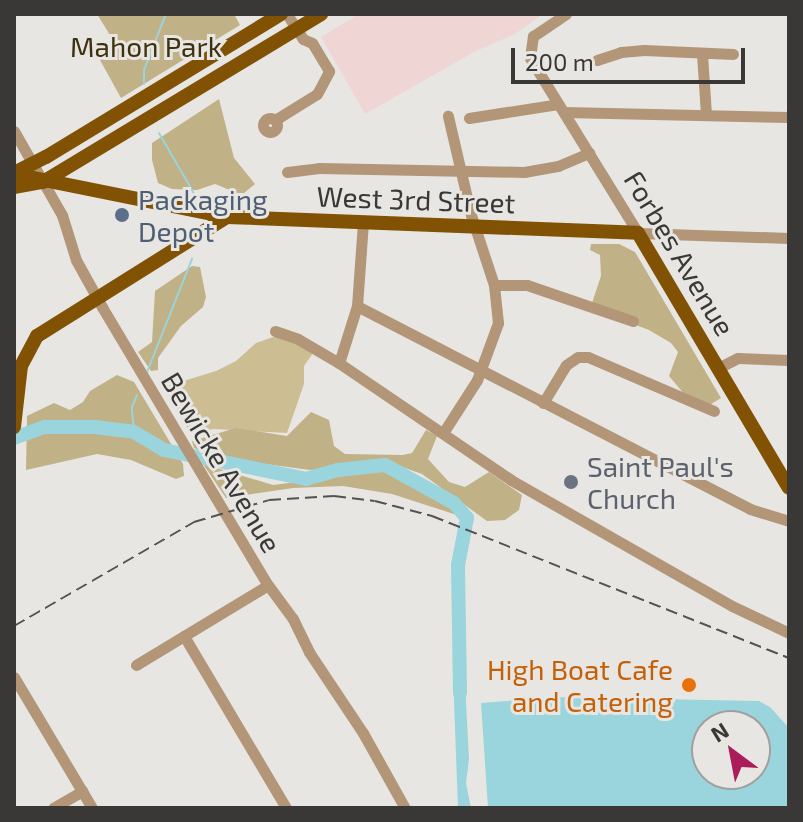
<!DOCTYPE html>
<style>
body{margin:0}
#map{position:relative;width:803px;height:822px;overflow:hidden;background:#e7e6e3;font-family:"Exo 2",sans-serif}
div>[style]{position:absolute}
.education>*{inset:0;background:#f0d5d5}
.green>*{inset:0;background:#cdbd93}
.forest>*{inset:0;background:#c1b186}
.water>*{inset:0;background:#9ad4dc}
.stream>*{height:2px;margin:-1px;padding:0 1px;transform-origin:1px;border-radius:1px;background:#9ad4dc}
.river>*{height:14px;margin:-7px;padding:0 7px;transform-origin:7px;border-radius:7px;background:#9ad4dc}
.minor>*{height:11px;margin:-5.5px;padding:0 5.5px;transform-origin:5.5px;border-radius:5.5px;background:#b29677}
.minor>.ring{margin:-5.5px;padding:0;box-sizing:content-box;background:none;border:11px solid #b29677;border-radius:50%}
.major>*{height:14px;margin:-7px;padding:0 7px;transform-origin:7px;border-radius:7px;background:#825204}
.rail>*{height:2px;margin-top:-1px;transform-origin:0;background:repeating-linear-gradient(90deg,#535251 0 12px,transparent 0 18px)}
.dots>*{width:22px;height:22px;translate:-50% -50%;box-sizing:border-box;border:4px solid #e7e6e3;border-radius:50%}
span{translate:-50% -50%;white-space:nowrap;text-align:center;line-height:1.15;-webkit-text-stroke:6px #e7e6e3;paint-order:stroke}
.park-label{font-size:28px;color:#3e310d}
.service-label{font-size:28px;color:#4e5e75}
.left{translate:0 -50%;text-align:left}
.street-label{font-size:28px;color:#393837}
.worship-label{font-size:28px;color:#5b616d}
.food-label{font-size:28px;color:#c56008}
.right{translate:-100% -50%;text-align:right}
.frame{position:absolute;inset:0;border:16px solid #393837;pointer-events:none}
.north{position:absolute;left:691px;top:710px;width:80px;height:80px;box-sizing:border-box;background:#e7e6e3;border:2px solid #a1a09e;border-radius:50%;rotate:328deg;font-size:22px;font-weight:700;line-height:32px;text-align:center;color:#393837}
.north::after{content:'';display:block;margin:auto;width:28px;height:36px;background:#ab1d5a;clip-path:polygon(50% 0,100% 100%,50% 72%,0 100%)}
.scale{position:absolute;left:511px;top:48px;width:234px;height:36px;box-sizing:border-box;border:4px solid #393837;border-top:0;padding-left:10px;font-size:24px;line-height:28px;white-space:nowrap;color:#393837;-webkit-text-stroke:6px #e7e6e3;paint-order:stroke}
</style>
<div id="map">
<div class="education">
<div style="clip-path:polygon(359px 14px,543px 14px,515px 34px,476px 51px,365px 114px,321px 37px)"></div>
</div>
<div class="green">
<div style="clip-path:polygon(279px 335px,288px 336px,313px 353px,304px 366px,304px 384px,287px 433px,214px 429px,190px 433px,164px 387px,216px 371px,236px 361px,256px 343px)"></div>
</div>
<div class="forest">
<div style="clip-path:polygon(97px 14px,234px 14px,240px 25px,121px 98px,95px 51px,113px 40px)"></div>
<div style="clip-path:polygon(219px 99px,234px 158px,255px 184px,238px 198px,232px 191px,215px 184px,197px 190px,172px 189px,158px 183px,152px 160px,152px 143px)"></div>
<div style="clip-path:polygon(591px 244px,619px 244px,635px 252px,721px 398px,708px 406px,685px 395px,669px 376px,678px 352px,671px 343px,649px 330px,595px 310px,591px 306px,601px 276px,600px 255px,590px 250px)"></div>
<div style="clip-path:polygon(192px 266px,200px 267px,206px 297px,203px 307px,181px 326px,158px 358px,158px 370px,151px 371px,138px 352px,152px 342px,155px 291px)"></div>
<div style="clip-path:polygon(117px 375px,134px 382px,183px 464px,184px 476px,176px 479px,131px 460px,97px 454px,26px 470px,27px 416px,54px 403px,70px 410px,83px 402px,90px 391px)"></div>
<div style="clip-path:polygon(311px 412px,329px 420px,334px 446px,345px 454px,403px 455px,412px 453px,426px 430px,437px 436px,428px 459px,449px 482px,465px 487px,489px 472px,522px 495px,519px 510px,505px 520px,487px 521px,422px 474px,391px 463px,310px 470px,220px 458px,194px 448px,192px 441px,236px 428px,287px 436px)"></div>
<div style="clip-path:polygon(203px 464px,273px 485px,384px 471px,448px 503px,460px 516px,392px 494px,343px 486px,293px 488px,226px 498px)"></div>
</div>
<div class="water">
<div style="clip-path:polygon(453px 674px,462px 675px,465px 683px,469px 759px,466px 783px,471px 808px,458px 808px)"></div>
<div style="clip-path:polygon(evenodd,555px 697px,759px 701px,770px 707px,789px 728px,789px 808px,488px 808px,481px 703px,555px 697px,707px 726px,755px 726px,755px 774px,707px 774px,707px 726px)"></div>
</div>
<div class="stream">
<div style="left:144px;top:84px;width:14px;rotate:-90deg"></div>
<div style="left:144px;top:70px;width:60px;rotate:-68.6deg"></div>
<div style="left:159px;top:133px;width:74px;rotate:60deg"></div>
<div style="left:147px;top:372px;width:122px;rotate:-68.3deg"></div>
<div style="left:134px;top:432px;width:25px;rotate:-95deg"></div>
<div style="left:132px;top:407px;width:13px;rotate:-67deg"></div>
</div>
<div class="river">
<div style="left:14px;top:438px;width:33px;rotate:-20deg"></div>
<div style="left:45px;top:427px;width:50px"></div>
<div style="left:95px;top:427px;width:39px;rotate:7deg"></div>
<div style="left:134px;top:432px;width:35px;rotate:31deg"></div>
<div style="left:164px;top:450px;width:145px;rotate:11.5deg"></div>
<div style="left:306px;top:479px;width:33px;rotate:-16deg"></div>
<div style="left:338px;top:470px;width:47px;rotate:-6.1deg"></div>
<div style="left:385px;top:465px;width:79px;rotate:28.8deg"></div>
<div style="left:454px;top:503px;width:20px;rotate:49deg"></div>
<div style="left:467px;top:518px;width:48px;rotate:100.8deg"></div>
<div style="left:458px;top:565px;width:128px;rotate:89.1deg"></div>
</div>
<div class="minor">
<div style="left:566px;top:14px;width:40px;rotate:146deg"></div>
<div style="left:533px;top:36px;width:22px;rotate:98deg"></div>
<div style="left:530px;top:58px;width:206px;rotate:58.3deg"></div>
<div style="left:638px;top:233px;width:151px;rotate:1.9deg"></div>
<div style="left:702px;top:54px;width:60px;rotate:86.2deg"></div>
<div style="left:597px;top:60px;width:25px;rotate:-18deg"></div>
<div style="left:621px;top:52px;width:23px;rotate:-5deg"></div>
<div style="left:644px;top:50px;width:89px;rotate:2.6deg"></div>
<div style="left:564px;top:112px;width:225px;rotate:1.3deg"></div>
<div class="ring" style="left:263px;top:118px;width:3px;height:3px"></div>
<div style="left:469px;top:118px;width:90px;rotate:-8.9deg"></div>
<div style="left:275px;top:120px;width:49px;rotate:-31.8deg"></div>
<div style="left:317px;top:94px;width:26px;rotate:-62deg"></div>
<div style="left:329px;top:71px;width:33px;rotate:-121deg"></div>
<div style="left:312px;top:43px;width:10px;rotate:-156deg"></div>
<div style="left:303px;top:39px;width:30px;rotate:-123deg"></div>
<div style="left:14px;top:131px;width:97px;rotate:60.3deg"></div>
<div style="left:62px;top:215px;width:47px;rotate:72.7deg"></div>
<div style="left:76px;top:260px;width:54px;rotate:61deg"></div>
<div style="left:102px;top:307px;width:324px;rotate:59.2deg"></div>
<div style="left:268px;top:585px;width:42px;rotate:53.7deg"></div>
<div style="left:293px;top:619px;width:37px;rotate:64deg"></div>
<div style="left:309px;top:652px;width:97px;rotate:56.3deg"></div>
<div style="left:363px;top:733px;width:86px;rotate:60.8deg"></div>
<div style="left:287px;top:172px;width:32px;rotate:-7deg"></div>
<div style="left:319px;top:168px;width:205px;rotate:1.1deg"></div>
<div style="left:524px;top:172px;width:35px;rotate:-10deg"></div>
<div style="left:558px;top:166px;width:34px;rotate:-23deg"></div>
<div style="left:494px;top:285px;width:33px"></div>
<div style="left:527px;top:285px;width:112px;rotate:18.8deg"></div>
<div style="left:357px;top:306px;width:442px;rotate:27.3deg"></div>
<div style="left:750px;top:509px;width:41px;rotate:17.1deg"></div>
<div style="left:275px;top:331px;width:24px;rotate:19deg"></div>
<div style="left:298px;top:339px;width:48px;rotate:30.3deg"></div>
<div style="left:339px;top:363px;width:208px;rotate:34.2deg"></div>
<div style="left:511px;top:480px;width:254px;rotate:29.7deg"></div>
<div style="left:732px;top:606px;width:63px;rotate:25.3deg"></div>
<div style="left:339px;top:363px;width:60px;rotate:-72.5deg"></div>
<div style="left:357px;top:306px;width:84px;rotate:-85.9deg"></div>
<div style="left:718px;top:368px;width:22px;rotate:-27deg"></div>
<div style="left:738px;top:358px;width:51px;rotate:2.2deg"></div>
<div style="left:543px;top:403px;width:44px;rotate:-58.8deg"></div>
<div style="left:566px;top:365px;width:14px;rotate:-34deg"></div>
<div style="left:578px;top:357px;width:10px"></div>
<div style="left:588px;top:357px;width:137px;rotate:23.2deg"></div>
<div style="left:443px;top:433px;width:63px;rotate:-57.3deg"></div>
<div style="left:477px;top:380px;width:61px;rotate:-69.8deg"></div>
<div style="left:498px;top:323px;width:38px;rotate:-96deg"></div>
<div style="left:494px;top:285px;width:74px;rotate:-108.2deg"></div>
<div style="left:471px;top:215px;width:102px;rotate:-103.1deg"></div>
<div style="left:184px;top:636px;width:200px;rotate:59.3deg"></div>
<div style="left:136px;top:665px;width:154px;rotate:-31.2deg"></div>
<div style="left:14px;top:677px;width:152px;rotate:59.2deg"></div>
<div style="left:53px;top:808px;width:34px;rotate:-30deg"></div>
</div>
<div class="major">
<div style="left:14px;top:173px;width:36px;rotate:-27deg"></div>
<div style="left:46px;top:157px;width:275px;rotate:-31.3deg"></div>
<div style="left:14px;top:174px;width:217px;rotate:11.4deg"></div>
<div style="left:227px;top:217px;width:411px;rotate:2.2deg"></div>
<div style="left:638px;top:233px;width:296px;rotate:59.4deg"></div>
<div style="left:14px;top:187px;width:29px;rotate:-10deg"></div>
<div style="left:43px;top:182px;width:325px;rotate:-31.1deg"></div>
<div style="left:14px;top:427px;width:61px;rotate:-83.5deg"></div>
<div style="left:21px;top:366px;width:34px;rotate:-62deg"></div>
<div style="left:37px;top:336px;width:224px;rotate:-32.1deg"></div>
</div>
<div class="rail">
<div style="left:14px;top:626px;width:208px;rotate:-30deg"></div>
<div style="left:194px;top:522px;width:78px;rotate:-16.3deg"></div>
<div style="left:269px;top:500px;width:65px;rotate:-3.5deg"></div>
<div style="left:334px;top:496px;width:41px;rotate:7deg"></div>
<div style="left:375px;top:501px;width:59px;rotate:14.7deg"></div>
<div style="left:432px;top:516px;width:384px;rotate:21.7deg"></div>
</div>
<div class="dots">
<div style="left:122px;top:215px;background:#5c6f8a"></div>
<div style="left:571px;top:482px;background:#6b7280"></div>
<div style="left:689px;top:685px;background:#e8710a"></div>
</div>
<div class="park-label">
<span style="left:146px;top:46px">Mahon Park</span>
</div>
<div class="service-label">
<span class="left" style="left:138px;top:215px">Packaging<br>Depot</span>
</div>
<div class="street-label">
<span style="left:416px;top:199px;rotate:2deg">West 3rd Street</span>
<span style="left:680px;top:253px;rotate:59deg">Forbes Avenue</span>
<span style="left:222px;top:462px;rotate:59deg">Bewicke Avenue</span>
</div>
<div class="worship-label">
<span class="left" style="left:587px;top:482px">Saint Paul's<br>Church</span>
</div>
<div class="food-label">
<span class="right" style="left:673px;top:685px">High Boat Cafe<br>and Catering</span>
</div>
<div class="frame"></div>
<div class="north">N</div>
<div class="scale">200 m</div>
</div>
